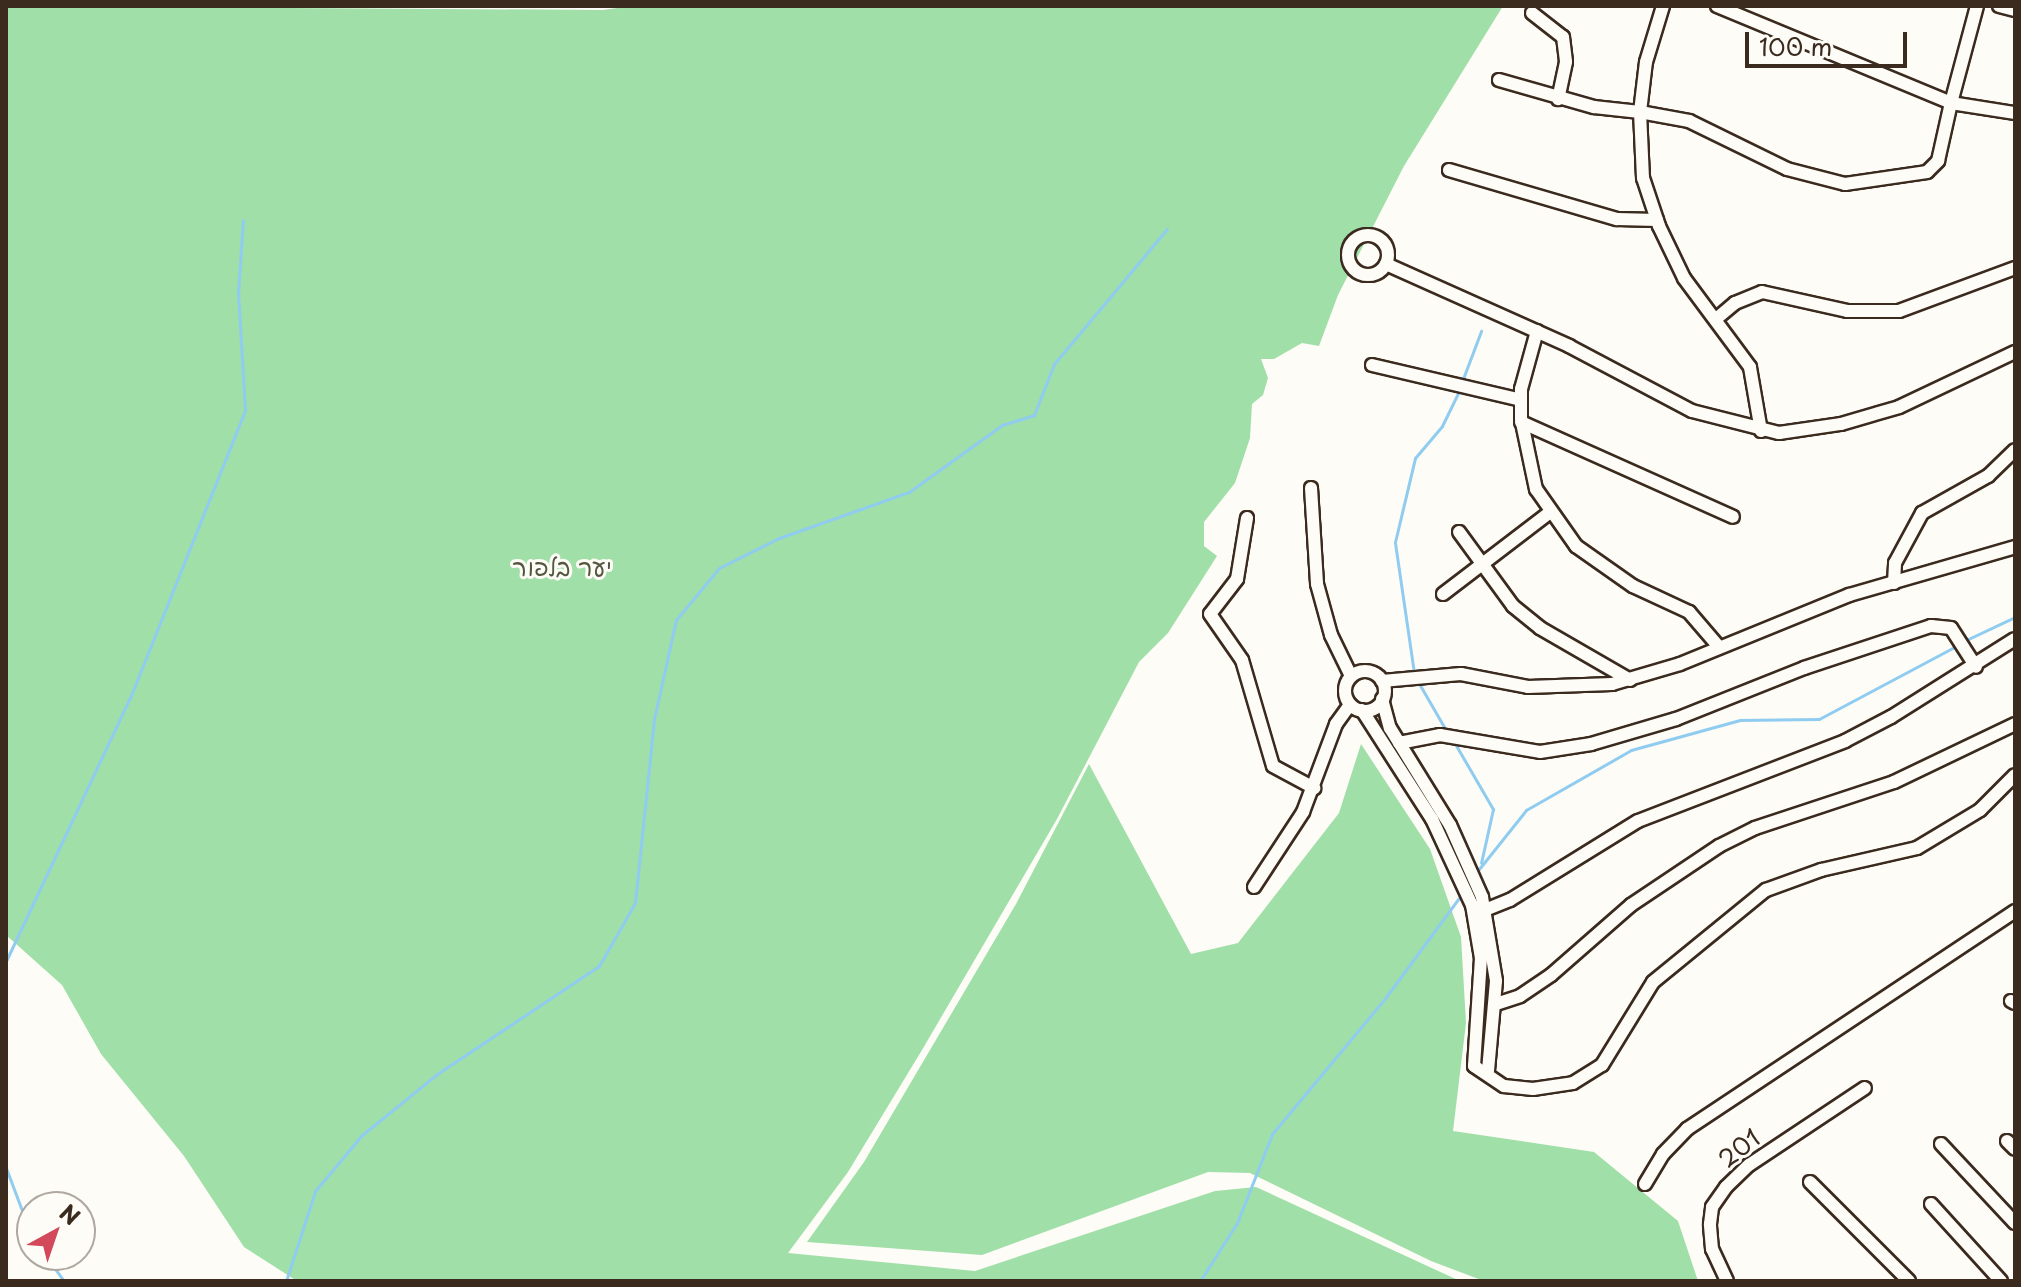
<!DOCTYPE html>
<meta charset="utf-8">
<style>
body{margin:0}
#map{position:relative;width:2021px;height:1287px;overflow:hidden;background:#fdfcf7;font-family:"Playpen Sans","Playpen Sans Hebrew",sans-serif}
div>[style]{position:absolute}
.green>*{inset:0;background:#a0dfa8}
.stream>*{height:3px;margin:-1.5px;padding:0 1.5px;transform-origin:1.5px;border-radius:1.5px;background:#8fccf0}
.roads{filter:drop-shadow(2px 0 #3b2a1e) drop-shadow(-2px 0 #3b2a1e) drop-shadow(0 2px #3b2a1e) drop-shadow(0 -2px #3b2a1e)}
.minor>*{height:12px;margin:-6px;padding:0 6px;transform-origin:6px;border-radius:6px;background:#fdfcf7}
.minor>.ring{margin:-6px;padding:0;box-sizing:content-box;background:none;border:12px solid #fdfcf7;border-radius:50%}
span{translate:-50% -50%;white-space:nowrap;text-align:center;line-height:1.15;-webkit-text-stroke:6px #fdfcf7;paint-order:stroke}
.park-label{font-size:24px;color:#545740}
.street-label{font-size:24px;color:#3b2a1e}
.frame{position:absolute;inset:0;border:8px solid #3b2a1e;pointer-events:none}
.north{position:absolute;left:16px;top:1191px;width:80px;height:80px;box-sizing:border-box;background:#fdfcf7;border:2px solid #afa8a0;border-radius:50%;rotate:40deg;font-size:22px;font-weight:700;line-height:32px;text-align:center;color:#3b2a1e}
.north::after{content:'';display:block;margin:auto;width:28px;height:36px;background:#d1495b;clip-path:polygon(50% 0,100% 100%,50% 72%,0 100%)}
.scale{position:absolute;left:1745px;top:32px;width:162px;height:36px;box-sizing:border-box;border:4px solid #3b2a1e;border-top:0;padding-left:10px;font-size:24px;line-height:28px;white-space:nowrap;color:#3b2a1e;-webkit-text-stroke:6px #fdfcf7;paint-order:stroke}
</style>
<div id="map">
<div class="green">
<div style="clip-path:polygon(6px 6px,603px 10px,632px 6px,1503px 6px,1404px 166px,1338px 295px,1319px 346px,1302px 343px,1274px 359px,1261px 359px,1268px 378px,1263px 395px,1252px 404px,1250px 438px,1235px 483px,1204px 522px,1204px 546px,1217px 556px,1168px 633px,1139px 662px,1057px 819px,922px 1050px,848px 1172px,788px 1253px,975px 1271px,1215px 1191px,1256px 1187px,1460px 1281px,297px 1281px,244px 1247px,184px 1156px,101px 1054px,62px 985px,6px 935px)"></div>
<div style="clip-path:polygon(1361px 744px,1430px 849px,1461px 937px,1466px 1023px,1453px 1131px,1594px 1152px,1678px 1221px,1698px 1281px,1484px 1281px,1431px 1261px,1250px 1173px,1208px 1172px,982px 1255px,807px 1242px,864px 1162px,1016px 904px,1089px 764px,1191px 954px,1238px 943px,1339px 813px)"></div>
</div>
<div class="stream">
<div style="left:1461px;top:384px;width:57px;rotate:-69.3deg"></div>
<div style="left:1964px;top:641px;width:56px;rotate:-25.2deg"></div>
<div style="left:1414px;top:673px;width:132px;rotate:-98.3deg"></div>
<div style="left:1395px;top:542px;width:86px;rotate:-76.6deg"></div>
<div style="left:1415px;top:458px;width:42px;rotate:-49.8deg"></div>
<div style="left:1442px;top:426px;width:39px;rotate:-64deg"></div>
<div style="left:1417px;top:680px;width:60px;rotate:60deg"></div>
<div style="left:1454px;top:742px;width:78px;rotate:59.8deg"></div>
<div style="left:1493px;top:809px;width:55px;rotate:102.5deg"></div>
<div style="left:1475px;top:874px;width:82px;rotate:-51.4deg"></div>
<div style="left:1526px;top:810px;width:121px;rotate:-29.7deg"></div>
<div style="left:1631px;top:750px;width:113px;rotate:-15.4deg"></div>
<div style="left:1740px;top:720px;width:79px;rotate:-0.7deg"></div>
<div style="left:1819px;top:719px;width:157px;rotate:-28deg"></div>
<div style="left:6px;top:961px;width:291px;rotate:-64.8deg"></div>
<div style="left:130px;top:698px;width:310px;rotate:-68.2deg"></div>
<div style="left:245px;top:410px;width:117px;rotate:-93.4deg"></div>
<div style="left:238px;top:293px;width:73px;rotate:-86.1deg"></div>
<div style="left:6px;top:1168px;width:74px;rotate:69.4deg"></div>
<div style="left:45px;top:1255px;width:32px;rotate:54deg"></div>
<div style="left:286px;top:1281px;width:95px;rotate:-72.1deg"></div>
<div style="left:315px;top:1191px;width:73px;rotate:-50deg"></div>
<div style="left:362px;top:1135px;width:97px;rotate:-39.1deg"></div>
<div style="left:437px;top:1074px;width:195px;rotate:-33.7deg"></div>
<div style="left:599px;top:966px;width:73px;rotate:-60.3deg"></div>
<div style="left:635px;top:903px;width:185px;rotate:-84.1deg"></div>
<div style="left:654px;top:719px;width:101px;rotate:-77.5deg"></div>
<div style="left:676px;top:620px;width:67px;rotate:-50.4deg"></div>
<div style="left:719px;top:568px;width:67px;rotate:-26.6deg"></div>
<div style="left:779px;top:538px;width:138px;rotate:-19.5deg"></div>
<div style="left:909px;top:492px;width:115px;rotate:-35.8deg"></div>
<div style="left:1002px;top:425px;width:34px;rotate:-17deg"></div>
<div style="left:1034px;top:415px;width:55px;rotate:-68.6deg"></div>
<div style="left:1054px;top:364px;width:176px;rotate:-50.1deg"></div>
<div style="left:1200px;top:1281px;width:69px;rotate:-57.5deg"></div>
<div style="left:1237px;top:1223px;width:96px;rotate:-68.5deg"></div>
<div style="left:1272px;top:1134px;width:173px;rotate:-50.2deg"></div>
<div style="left:1383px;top:1001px;width:133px;rotate:-53.6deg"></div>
</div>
<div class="roads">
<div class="minor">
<div style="left:1717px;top:6px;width:253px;rotate:22.5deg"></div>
<div style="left:1951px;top:103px;width:100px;rotate:-75deg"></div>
<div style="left:1999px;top:6px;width:16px;rotate:14deg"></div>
<div style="left:1532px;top:13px;width:39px;rotate:38deg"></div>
<div style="left:1563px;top:37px;width:25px;rotate:83deg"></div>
<div style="left:1566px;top:62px;width:38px;rotate:102deg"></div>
<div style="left:1499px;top:80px;width:99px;rotate:15.9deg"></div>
<div style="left:1594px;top:107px;width:46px;rotate:6.2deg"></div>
<div style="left:1640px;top:112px;width:50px;rotate:-83.2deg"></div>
<div style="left:1646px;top:62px;width:59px;rotate:-73.1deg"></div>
<div style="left:1449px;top:170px;width:175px;rotate:16.3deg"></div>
<div style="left:1617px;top:219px;width:40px;rotate:1.4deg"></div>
<div class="ring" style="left:1348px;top:235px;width:28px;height:28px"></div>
<div style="left:1386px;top:264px;width:201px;rotate:24.1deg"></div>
<div style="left:1569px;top:346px;width:139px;rotate:27.9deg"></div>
<div style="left:1692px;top:411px;width:90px;rotate:14.2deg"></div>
<div style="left:1779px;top:433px;width:63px;rotate:-8.3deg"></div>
<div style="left:1841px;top:424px;width:60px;rotate:-16.3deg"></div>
<div style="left:1899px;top:407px;width:128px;rotate:-25.4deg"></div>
<div style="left:1716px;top:319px;width:25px;rotate:-40deg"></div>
<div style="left:1735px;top:303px;width:29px;rotate:-22deg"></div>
<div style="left:1762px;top:292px;width:87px;rotate:12.6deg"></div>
<div style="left:1847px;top:311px;width:52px"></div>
<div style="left:1899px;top:311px;width:124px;rotate:-20.3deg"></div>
<div style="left:1537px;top:331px;width:60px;rotate:105.4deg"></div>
<div style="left:1521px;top:389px;width:29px;rotate:90deg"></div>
<div style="left:1521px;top:418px;width:73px;rotate:78.1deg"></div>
<div style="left:1536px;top:489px;width:70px;rotate:54.9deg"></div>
<div style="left:1576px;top:546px;width:70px;rotate:35.1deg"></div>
<div style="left:1633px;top:586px;width:62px;rotate:24.9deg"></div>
<div style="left:1689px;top:612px;width:46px;rotate:49.4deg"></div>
<div style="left:1372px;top:365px;width:153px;rotate:13.2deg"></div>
<div style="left:1521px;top:422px;width:232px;rotate:24.1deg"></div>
<div style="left:1761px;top:431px;width:65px;rotate:-99.8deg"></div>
<div style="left:1750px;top:367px;width:111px;rotate:-126.6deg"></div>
<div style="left:1684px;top:278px;width:58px;rotate:-115.7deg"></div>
<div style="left:1659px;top:226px;width:51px;rotate:-108.4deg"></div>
<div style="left:1643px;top:178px;width:66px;rotate:-92.6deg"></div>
<div style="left:1640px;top:112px;width:50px;rotate:10.4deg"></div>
<div style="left:1689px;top:121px;width:109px;rotate:26.1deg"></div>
<div style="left:1787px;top:169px;width:60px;rotate:14.5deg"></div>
<div style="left:1845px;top:184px;width:83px;rotate:-8.3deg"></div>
<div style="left:1927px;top:172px;width:16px;rotate:-45deg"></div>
<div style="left:1938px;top:161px;width:59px;rotate:-77.4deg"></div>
<div style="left:1951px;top:103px;width:65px;rotate:8.9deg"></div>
<div style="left:1311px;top:488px;width:96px;rotate:86.4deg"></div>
<div style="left:1317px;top:584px;width:53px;rotate:74.6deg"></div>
<div style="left:1331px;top:635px;width:46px;rotate:64deg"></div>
<div style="left:1247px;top:518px;width:62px;rotate:99.3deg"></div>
<div style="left:1237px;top:579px;width:44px;rotate:127.6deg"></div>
<div style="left:1210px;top:614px;width:56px;rotate:55.2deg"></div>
<div style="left:1242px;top:660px;width:110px;rotate:73.7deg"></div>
<div style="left:1273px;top:766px;width:47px;rotate:28.2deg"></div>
<div style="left:1459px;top:532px;width:92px;rotate:53.9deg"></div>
<div style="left:1513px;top:606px;width:35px;rotate:39deg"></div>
<div style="left:1540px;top:628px;width:104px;rotate:30deg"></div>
<div style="left:1894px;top:583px;width:20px;rotate:-87deg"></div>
<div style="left:1895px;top:563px;width:57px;rotate:-61.6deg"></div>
<div style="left:1922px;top:513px;width:76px;rotate:-29.3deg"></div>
<div style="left:1988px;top:476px;width:37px;rotate:-44deg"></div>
<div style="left:1443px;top:594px;width:133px;rotate:-37.4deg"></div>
<div class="ring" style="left:1345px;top:671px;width:28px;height:28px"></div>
<div style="left:1382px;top:681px;width:79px;rotate:-5.1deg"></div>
<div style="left:1461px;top:674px;width:68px;rotate:11deg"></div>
<div style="left:1528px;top:687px;width:84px;rotate:-2deg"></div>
<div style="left:1612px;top:684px;width:71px;rotate:-16.4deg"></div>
<div style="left:1680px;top:664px;width:183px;rotate:-22.2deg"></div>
<div style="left:1849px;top:595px;width:173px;rotate:-16.1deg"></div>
<div style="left:1382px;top:699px;width:30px;rotate:75deg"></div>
<div style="left:1390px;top:728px;width:114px;rotate:58.3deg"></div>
<div style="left:1450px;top:825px;width:79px;rotate:66deg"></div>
<div style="left:1482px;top:897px;width:85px;rotate:80.5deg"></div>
<div style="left:1496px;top:981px;width:90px;rotate:95.1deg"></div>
<div style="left:1362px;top:710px;width:130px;rotate:57.3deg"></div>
<div style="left:1432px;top:819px;width:95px;rotate:65.1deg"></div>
<div style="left:1472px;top:905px;width:54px;rotate:80.4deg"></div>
<div style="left:1481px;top:958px;width:108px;rotate:93.7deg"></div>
<div style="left:1474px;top:1066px;width:36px;rotate:34deg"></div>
<div style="left:1504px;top:1086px;width:29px;rotate:6deg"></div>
<div style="left:1533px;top:1089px;width:40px;rotate:-8.5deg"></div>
<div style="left:1573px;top:1083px;width:34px;rotate:-32deg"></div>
<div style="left:1602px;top:1065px;width:97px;rotate:-58.4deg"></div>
<div style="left:1653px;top:982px;width:146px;rotate:-39.2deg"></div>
<div style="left:1766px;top:890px;width:59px;rotate:-20deg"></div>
<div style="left:1821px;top:870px;width:98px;rotate:-12.9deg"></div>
<div style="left:1917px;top:848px;width:74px;rotate:-31.1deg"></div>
<div style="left:1980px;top:810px;width:49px;rotate:-45deg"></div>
<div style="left:1399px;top:743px;width:42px;rotate:-11deg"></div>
<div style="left:1440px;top:735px;width:101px;rotate:9.6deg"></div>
<div style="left:1540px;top:752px;width:52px;rotate:-8.9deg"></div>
<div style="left:1591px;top:744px;width:89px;rotate:-16.4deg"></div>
<div style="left:1676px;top:719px;width:138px;rotate:-21.7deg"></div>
<div style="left:1804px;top:668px;width:134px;rotate:-18.3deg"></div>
<div style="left:1931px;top:626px;width:20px;rotate:6deg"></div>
<div style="left:1951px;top:628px;width:46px;rotate:57.3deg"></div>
<div style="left:1254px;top:887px;width:90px;rotate:-56.8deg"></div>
<div style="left:1303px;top:812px;width:94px;rotate:-69.4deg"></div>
<div style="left:1336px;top:724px;width:24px;rotate:-54deg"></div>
<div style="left:1485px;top:910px;width:27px;rotate:-22deg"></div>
<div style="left:1510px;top:900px;width:150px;rotate:-31.7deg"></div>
<div style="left:1638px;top:821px;width:222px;rotate:-21.1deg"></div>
<div style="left:1845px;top:741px;width:52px;rotate:-27.6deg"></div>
<div style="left:1891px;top:717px;width:146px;rotate:-32.2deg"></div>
<div style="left:2011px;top:1001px;width:4px;rotate:27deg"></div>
<div style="left:1496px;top:1004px;width:25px;rotate:-18deg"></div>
<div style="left:1520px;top:996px;width:37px;rotate:-34deg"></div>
<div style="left:1551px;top:975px;width:106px;rotate:-41.2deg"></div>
<div style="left:1631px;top:905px;width:106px;rotate:-33.8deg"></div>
<div style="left:1719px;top:846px;width:40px;rotate:-26.6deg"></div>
<div style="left:1755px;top:828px;width:146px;rotate:-18.3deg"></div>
<div style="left:1894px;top:782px;width:134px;rotate:-25.6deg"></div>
<div style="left:2007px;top:1141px;width:11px;rotate:45deg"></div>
<div style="left:1941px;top:1144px;width:108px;rotate:46.9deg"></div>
<div style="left:1810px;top:1182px;width:140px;rotate:45deg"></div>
<div style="left:1645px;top:1184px;width:35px;rotate:-59deg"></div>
<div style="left:1663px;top:1154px;width:35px;rotate:-46deg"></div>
<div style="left:1687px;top:1129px;width:394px;rotate:-33.6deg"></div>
<div style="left:1931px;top:1204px;width:104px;rotate:47.7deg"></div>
<div style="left:1727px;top:1281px;width:35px;rotate:-115deg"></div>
<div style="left:1712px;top:1249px;width:25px;rotate:-95deg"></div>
<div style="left:1710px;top:1224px;width:17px;rotate:-83deg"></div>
<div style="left:1712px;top:1207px;width:24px;rotate:-55deg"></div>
<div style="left:1726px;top:1187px;width:32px;rotate:-44deg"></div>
<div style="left:1749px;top:1165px;width:139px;rotate:-33.6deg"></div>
</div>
</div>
<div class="park-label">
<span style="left:562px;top:567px">יער בלפור</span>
</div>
<div class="street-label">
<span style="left:1739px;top:1148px;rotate:-38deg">201</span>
</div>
<div class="frame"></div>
<div class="north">N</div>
<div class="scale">100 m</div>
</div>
